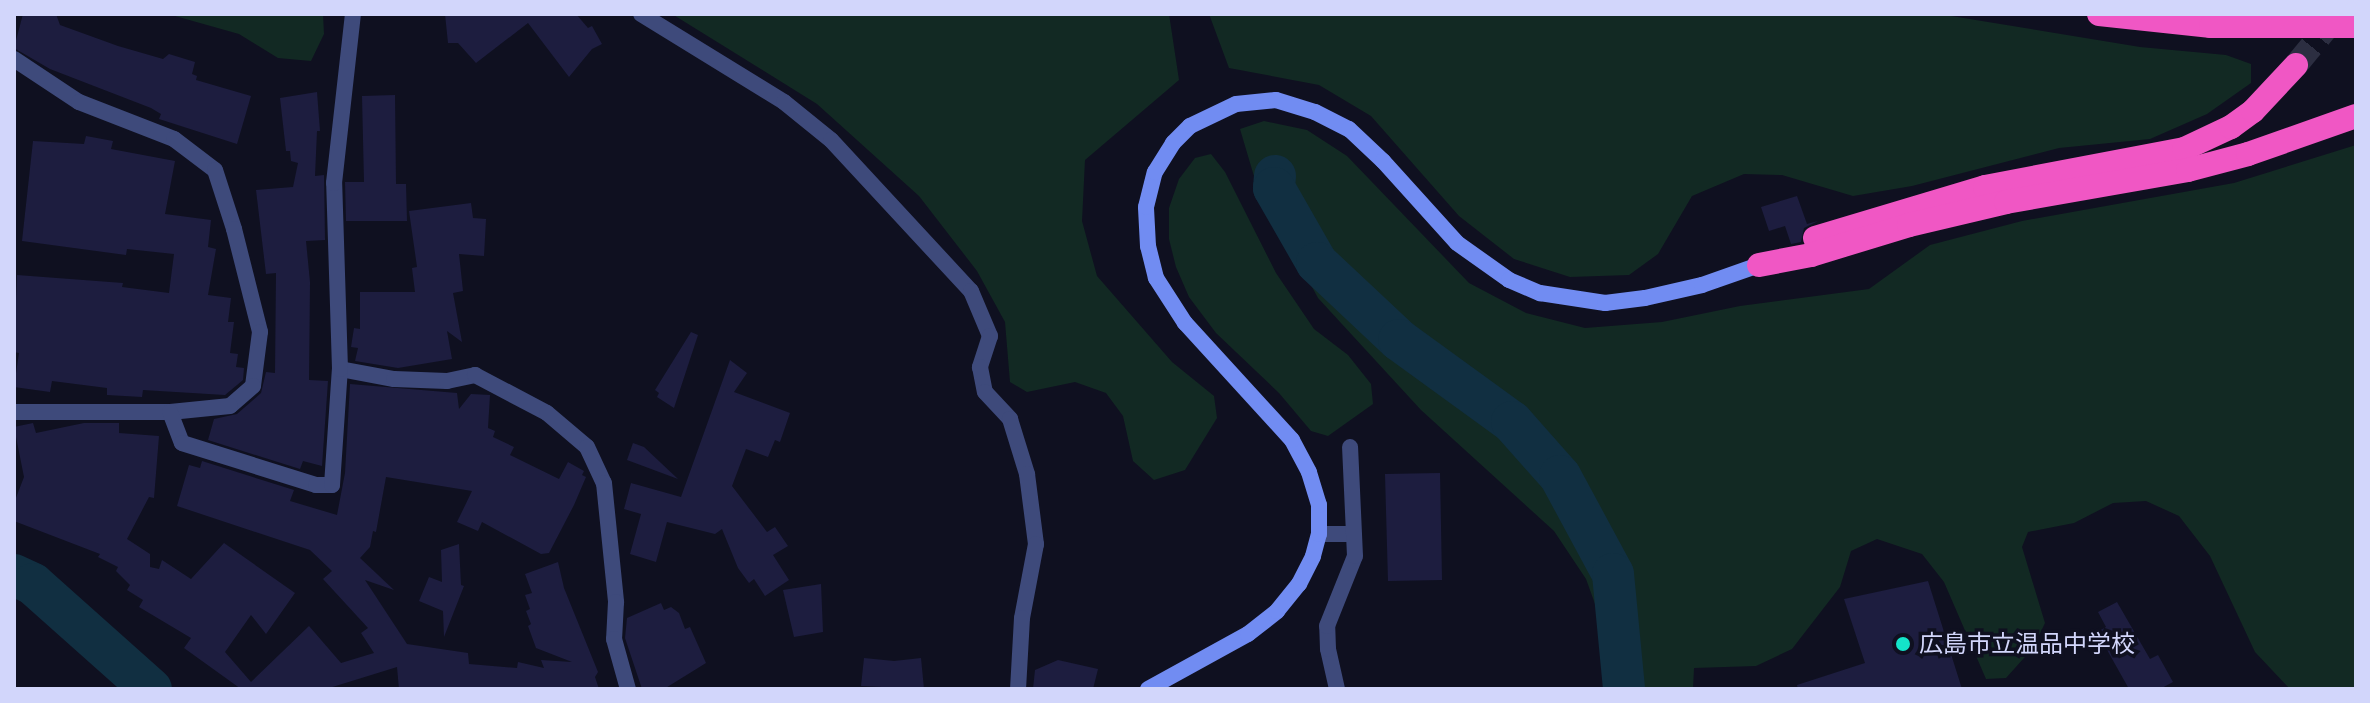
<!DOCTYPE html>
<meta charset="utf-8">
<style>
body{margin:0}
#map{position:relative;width:2370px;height:703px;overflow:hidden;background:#0f1020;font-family:Raleway,"Noto Sans JP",sans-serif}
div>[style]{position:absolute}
.green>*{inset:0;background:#122923}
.river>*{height:42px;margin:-21px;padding:0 21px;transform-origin:21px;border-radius:21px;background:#112f41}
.building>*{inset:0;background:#1d1d3f}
.highway-tunnel>*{height:24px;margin-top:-12px;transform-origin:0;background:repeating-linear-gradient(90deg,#2c2e41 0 24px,transparent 0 36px)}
.street>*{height:16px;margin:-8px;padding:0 8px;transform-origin:8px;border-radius:8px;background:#3e4a7b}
.secondary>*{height:16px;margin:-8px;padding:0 8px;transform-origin:8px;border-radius:8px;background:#718cf2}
.highway>*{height:24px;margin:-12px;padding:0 12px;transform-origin:12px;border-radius:12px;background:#f057c4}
.dots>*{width:22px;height:22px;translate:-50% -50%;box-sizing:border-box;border:4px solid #0f1020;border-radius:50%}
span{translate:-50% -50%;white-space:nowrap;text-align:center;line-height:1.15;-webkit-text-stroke:7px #0f1020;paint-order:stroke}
.poi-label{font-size:24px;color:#d2d6fb}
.left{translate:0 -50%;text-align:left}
.frame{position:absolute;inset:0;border:16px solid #d2d6fb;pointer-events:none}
</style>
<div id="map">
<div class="green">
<div style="clip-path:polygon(168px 14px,323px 14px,324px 34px,311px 61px,278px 58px,239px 34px)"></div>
<div style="clip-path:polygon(672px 14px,1169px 14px,1179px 80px,1085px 160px,1082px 221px,1097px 276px,1172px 362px,1214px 396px,1217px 418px,1185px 470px,1154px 480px,1133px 461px,1123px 416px,1106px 393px,1075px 382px,1027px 392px,1010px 382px,1005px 322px,977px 271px,919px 196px,817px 104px)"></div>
<div style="clip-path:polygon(1209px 14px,1939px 14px,2140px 47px,2226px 55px,2251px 64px,2251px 83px,2207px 114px,2150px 139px,2059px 148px,1912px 186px,1853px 196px,1782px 175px,1744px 174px,1692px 196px,1658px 254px,1629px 275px,1570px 277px,1514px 259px,1459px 216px,1371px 116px,1319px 85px,1229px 68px)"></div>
<div style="clip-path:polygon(1264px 121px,1307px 130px,1347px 156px,1469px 283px,1526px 313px,1585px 328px,1662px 322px,1740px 306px,1869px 289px,1930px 245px,2022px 221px,2234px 183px,2356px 145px,2356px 689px,2290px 689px,2255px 652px,2210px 556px,2179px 516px,2146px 501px,2113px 503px,2074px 523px,2028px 532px,2022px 547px,2045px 623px,2033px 648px,2006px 678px,1986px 679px,1944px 582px,1922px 554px,1877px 539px,1851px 551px,1840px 587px,1792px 649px,1756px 666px,1694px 668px,1693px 689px,1614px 689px,1603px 626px,1586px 579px,1554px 531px,1421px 410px,1318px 298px,1256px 183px,1240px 129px)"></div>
<div style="clip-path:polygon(1211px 154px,1225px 172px,1276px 273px,1314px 329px,1348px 355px,1371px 384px,1373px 404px,1328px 436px,1311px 431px,1279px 393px,1216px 333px,1189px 297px,1176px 267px,1169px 239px,1169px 208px,1179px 179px,1195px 158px)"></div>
</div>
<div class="river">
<div style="left:1275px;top:176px;width:12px;rotate:95deg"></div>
<div style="left:1274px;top:188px;width:86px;rotate:60.2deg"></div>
<div style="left:1317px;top:263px;width:112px;rotate:43.2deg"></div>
<div style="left:1399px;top:340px;width:140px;rotate:36deg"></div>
<div style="left:1512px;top:422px;width:72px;rotate:48.4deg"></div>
<div style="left:1560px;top:476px;width:111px;rotate:61.6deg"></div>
<div style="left:1613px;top:574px;width:116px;rotate:84.5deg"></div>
<div style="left:14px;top:575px;width:21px;rotate:25deg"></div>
<div style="left:33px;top:584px;width:158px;rotate:41.7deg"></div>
</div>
<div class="building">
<div style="clip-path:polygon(23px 14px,56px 14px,60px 25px,118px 46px,163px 59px,169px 54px,195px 62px,192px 74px,197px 76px,196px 80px,251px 96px,237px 144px,159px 119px,161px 114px,151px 108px,50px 69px,14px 48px)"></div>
<div style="clip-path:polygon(445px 14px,576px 14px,588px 28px,592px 26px,602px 44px,592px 49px,569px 77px,528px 23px,476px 63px,458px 43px,448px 43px)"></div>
<div style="clip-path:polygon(317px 92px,320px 131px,317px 131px,315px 176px,324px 175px,325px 240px,306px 241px,310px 282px,309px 380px,328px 381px,322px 466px,303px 461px,300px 469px,208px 440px,214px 419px,237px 414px,261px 393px,266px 372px,275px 373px,276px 273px,266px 274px,256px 190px,293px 187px,298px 163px,291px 161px,290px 151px,286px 151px,280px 98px)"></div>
<div style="clip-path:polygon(395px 95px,396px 184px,406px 184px,407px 221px,346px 221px,345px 182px,364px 182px,362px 96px)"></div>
<div style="clip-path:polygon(86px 136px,113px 141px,111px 149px,175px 161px,165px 214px,211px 220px,208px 247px,216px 249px,208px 295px,231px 298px,228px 322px,234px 322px,230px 353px,238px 354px,236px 367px,244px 368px,243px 380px,225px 395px,143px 390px,142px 397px,107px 395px,107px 388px,52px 381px,50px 392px,14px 387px,19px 353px,14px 352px,17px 275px,123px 283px,122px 287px,169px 293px,174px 254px,127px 249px,126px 255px,22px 241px,33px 141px,84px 144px)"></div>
<div style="clip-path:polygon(1797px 196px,1807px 224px,1818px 221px,1804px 228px,1801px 242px,1791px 244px,1785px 226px,1769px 231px,1761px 207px)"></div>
<div style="clip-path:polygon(471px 203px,473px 218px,486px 219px,484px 256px,459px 254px,463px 291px,453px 293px,462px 342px,447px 331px,452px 359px,398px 368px,355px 361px,358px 348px,351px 347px,354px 328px,360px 329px,360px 292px,415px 292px,412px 268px,417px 267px,409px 211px)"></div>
<div style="clip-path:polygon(691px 332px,698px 335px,674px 408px,657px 397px,659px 393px,655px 390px)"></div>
<div style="clip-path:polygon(730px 360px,747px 373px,734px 392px,790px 413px,780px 442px,775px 440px,768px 457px,746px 449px,732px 486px,767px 532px,775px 527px,788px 546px,773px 555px,789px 580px,765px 596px,754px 579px,749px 583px,738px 568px,722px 529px,715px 534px,667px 522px,656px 562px,630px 554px,641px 514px,624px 509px,631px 483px,681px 497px)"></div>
<div style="clip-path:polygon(350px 384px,457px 393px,459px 409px,471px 394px,490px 395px,488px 428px,495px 431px,493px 437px,514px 447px,510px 455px,559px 479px,568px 462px,584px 471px,582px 475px,586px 477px,574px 505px,549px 553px,541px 554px,482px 522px,478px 531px,457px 522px,472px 491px,386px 477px,376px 532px,373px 531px,370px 547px,360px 558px,394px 590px,365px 580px,407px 644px,468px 653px,469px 664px,517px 668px,518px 662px,544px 668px,541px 660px,572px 662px,536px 648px,528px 626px,531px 624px,526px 611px,530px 609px,525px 595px,532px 593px,525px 574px,558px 562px,564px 588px,598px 672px,595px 677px,599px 689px,399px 689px,397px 667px,326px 689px,241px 689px,184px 648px,191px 638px,139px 607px,143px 600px,127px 590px,130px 585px,116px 571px,118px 567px,98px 557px,100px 554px,14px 521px,14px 503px,24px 477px,14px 427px,33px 423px,36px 433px,84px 423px,119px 423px,119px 433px,159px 436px,154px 498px,149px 497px,127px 539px,150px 554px,150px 567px,159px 569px,162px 560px,191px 579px,224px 543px,295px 593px,266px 634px,251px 615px,225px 652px,251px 682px,309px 626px,341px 663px,374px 653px,361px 633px,368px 628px,323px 579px,332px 571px,310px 550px,177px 506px,189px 465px,200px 468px,202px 461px,294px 490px,290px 501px,337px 515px,345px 473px)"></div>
<div style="clip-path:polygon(633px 443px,644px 447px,678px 479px,627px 460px)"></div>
<div style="clip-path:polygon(1440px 473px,1442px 580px,1388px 581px,1385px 474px)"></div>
<div style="clip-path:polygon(459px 544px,461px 585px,464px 586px,444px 637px,443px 611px,419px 601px,429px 577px,442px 582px,441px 550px)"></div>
<div style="clip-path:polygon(1928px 581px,1962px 689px,1798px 689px,1797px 685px,1865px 663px,1844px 599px)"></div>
<div style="clip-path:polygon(821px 584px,823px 632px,794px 637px,783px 590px)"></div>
<div style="clip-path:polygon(2117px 602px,2150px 659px,2158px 655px,2173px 682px,2160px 689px,2129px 689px,2097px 632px,2106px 627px,2098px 612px)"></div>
<div style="clip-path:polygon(661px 603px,664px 610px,671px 607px,679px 613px,685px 629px,690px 627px,706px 663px,664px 689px,642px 689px,625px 638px,627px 618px)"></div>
<div style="clip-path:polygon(864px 658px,894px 661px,921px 658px,924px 689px,861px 686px)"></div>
<div style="clip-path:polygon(1058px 660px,1098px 669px,1093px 689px,1033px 689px,1035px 670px)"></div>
</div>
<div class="highway-tunnel">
<div style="left:2296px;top:65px;width:66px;rotate:-50.5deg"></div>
</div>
<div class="street">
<div style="left:641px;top:14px;width:168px;rotate:31.6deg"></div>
<div style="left:784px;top:102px;width:60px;rotate:39deg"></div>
<div style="left:831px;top:140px;width:206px;rotate:47.2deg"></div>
<div style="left:971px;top:291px;width:49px;rotate:67.1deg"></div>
<div style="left:990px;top:336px;width:33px;rotate:108deg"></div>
<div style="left:980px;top:367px;width:25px;rotate:79deg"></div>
<div style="left:985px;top:392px;width:37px;rotate:47deg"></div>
<div style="left:1010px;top:419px;width:58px;rotate:72.8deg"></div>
<div style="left:1027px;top:474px;width:71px;rotate:82.7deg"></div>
<div style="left:1036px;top:544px;width:75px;rotate:100.7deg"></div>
<div style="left:1022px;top:618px;width:71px;rotate:93.2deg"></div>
<div style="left:14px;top:59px;width:78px;rotate:33.5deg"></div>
<div style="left:79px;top:102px;width:102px;rotate:21.3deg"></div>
<div style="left:174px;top:139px;width:51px;rotate:37.1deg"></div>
<div style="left:215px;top:170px;width:62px;rotate:72.1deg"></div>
<div style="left:234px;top:229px;width:106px;rotate:75.8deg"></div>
<div style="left:260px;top:332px;width:54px;rotate:97.4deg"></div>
<div style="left:253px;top:386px;width:30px;rotate:139deg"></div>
<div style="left:230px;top:406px;width:60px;rotate:174.3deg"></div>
<div style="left:170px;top:412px;width:156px;rotate:180deg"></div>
<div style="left:340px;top:369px;width:55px;rotate:10.5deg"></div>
<div style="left:394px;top:379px;width:53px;rotate:2.2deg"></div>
<div style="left:447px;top:381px;width:29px;rotate:-12deg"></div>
<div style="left:475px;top:375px;width:81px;rotate:27.8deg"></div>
<div style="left:547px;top:413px;width:52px;rotate:40.4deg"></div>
<div style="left:587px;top:447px;width:40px;rotate:65deg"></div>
<div style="left:604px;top:483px;width:120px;rotate:84.2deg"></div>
<div style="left:616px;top:602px;width:37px;rotate:93deg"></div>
<div style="left:614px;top:639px;width:52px;rotate:74.4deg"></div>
<div style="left:170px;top:412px;width:33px;rotate:69deg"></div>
<div style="left:182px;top:443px;width:140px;rotate:17.4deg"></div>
<div style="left:316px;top:485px;width:16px"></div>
<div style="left:332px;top:485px;width:116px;rotate:-86.1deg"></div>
<div style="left:340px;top:369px;width:186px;rotate:-91.8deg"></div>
<div style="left:334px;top:183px;width:170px;rotate:-83.6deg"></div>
<div style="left:1319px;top:534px;width:34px"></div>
<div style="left:1337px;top:689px;width:41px;rotate:-102.7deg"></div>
<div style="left:1328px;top:649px;width:23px;rotate:-92deg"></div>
<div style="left:1327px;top:626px;width:75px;rotate:-68.2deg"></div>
<div style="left:1355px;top:556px;width:109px;rotate:-92.6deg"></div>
</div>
<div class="secondary">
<div style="left:1148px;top:689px;width:114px;rotate:-28.8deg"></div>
<div style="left:1248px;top:634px;width:37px;rotate:-38deg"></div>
<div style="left:1277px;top:611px;width:35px;rotate:-51deg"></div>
<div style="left:1299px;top:584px;width:31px;rotate:-63deg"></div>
<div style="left:1313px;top:556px;width:23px;rotate:-75deg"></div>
<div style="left:1319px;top:534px;width:29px;rotate:-90deg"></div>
<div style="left:1319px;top:505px;width:34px;rotate:-107deg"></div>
<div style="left:1309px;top:472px;width:36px;rotate:-118deg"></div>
<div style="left:1292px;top:440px;width:159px;rotate:-132.4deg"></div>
<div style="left:1185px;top:323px;width:54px;rotate:-122.8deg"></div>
<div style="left:1156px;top:278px;width:33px;rotate:-104deg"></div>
<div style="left:1148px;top:246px;width:39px;rotate:-93deg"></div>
<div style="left:1146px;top:207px;width:36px;rotate:-76deg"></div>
<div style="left:1155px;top:172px;width:34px;rotate:-58deg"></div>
<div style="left:1173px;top:143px;width:24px;rotate:-45deg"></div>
<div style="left:1190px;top:126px;width:51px;rotate:-25.6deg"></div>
<div style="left:1236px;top:104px;width:40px;rotate:-5.7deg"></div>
<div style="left:1276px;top:100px;width:41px;rotate:17.1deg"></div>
<div style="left:1315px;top:112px;width:38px;rotate:27deg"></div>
<div style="left:1349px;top:129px;width:47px;rotate:43.3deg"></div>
<div style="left:1383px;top:161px;width:110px;rotate:47.9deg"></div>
<div style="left:1457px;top:243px;width:64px;rotate:35.4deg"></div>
<div style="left:1509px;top:280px;width:34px;rotate:23deg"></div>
<div style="left:1540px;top:293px;width:66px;rotate:8.7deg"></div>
<div style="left:1605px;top:303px;width:40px;rotate:-7.1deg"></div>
<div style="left:1645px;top:298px;width:58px;rotate:-12.8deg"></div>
<div style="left:1702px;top:285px;width:60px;rotate:-19.3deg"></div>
</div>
<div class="highway">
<div style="left:2099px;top:14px;width:113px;rotate:6.1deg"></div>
<div style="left:2211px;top:26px;width:145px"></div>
<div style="left:1815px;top:238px;width:177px;rotate:-16.7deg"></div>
<div style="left:1985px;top:187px;width:203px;rotate:-10.8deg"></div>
<div style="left:2184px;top:149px;width:52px;rotate:-25.1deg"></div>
<div style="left:2231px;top:127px;width:27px;rotate:-36deg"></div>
<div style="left:2253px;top:111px;width:63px;rotate:-46.9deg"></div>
<div style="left:1759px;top:265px;width:53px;rotate:-10.9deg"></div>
<div style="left:1811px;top:255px;width:102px;rotate:-17deg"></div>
<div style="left:1909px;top:225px;width:100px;rotate:-13.3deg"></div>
<div style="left:2006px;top:202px;width:185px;rotate:-10deg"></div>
<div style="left:2188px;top:170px;width:62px;rotate:-14.9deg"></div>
<div style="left:2248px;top:154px;width:114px;rotate:-19.4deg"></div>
</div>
<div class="dots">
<div style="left:1903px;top:644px;background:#14e4c9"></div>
</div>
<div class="poi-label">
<span class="left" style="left:1919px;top:644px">広島市立温品中学校</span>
</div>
<div class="frame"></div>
</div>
